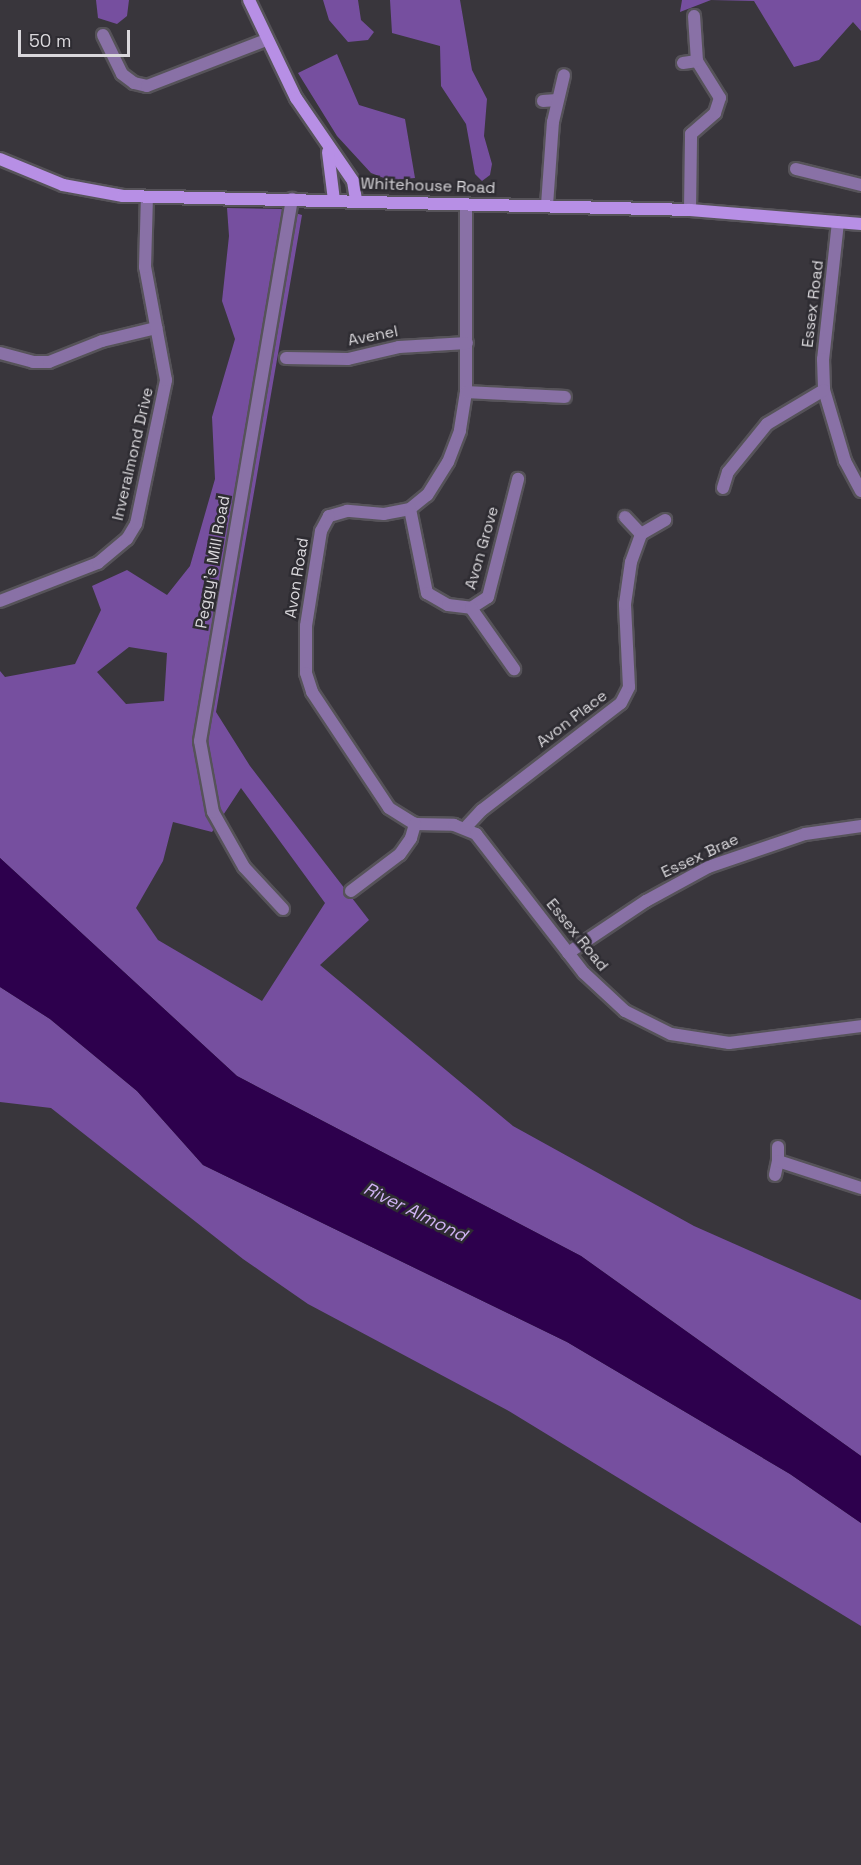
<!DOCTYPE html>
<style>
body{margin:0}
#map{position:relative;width:861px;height:1865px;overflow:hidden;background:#39363c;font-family:"Space Grotesk",sans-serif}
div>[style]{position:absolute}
.forest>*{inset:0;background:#764f9f}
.water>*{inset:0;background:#2d004d}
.roads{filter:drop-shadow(2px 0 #565359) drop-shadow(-2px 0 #565359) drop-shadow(0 2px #565359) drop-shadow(0 -2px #565359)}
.street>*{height:12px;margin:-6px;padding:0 6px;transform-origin:6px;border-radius:6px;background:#8971a6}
.secondary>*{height:12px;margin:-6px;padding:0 6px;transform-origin:6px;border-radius:6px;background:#b78fe5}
span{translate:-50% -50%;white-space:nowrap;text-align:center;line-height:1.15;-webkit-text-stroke:5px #2e2c32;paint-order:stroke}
.street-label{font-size:16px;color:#dad8dc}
.water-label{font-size:18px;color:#d0b3f4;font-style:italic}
.scale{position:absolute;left:18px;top:30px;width:112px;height:27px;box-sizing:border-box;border:3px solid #dad8dc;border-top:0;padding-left:8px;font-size:18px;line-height:21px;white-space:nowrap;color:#dad8dc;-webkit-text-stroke:4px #2e2c32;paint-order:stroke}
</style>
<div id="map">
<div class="forest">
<div style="clip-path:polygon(96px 0,129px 0,127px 16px,117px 24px,98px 18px)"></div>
<div style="clip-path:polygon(323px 0,358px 0,361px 20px,374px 32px,368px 40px,348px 42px,329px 20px)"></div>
<div style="clip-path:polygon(390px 0,460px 0,472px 70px,487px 99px,484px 136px,492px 164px,490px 175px,482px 181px,475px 174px,466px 124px,441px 86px,440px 46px,392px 33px)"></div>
<div style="clip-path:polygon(682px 0,861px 0,861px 31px,853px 22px,819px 60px,794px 67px,754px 1px,711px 0,680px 12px)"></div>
<div style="clip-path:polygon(337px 54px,359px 105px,405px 119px,415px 178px,389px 180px,371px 173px,337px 136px,298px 73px)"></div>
<div style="clip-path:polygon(evenodd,227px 208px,281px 209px,302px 215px,216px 712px,250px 766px,369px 920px,320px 965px,513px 1126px,694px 1226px,861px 1300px,861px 1456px,581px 1256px,237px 1076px,0 858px,0 671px,5px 677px,75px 664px,101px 610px,92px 586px,127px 570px,167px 595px,190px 566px,215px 479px,212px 417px,235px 339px,222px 301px,229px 236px,227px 208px,129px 647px,167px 653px,164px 701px,126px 704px,97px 672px,129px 647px,227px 208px,241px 788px,325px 903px,262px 1001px,158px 940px,136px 908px,163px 861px,173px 822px,212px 832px,241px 788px)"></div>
<div style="clip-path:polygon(0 987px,50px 1019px,137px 1091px,203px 1165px,567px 1342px,790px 1474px,861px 1523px,861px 1626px,507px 1410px,308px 1304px,243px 1259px,51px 1108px,0 1102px)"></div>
</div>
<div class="water">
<div style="clip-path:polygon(0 858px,237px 1076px,581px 1256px,861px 1456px,861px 1523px,790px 1474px,567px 1342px,203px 1165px,137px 1091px,50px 1019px,0 987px)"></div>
</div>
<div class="roads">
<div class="street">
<div style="left:103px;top:35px;width:43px;rotate:64deg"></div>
<div style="left:122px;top:74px;width:15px;rotate:37deg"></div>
<div style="left:134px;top:83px;width:13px;rotate:13deg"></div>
<div style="left:147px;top:86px;width:128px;rotate:-21.1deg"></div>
<div style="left:683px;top:63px;width:14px;rotate:-8deg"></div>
<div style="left:543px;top:101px;width:14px;rotate:-4deg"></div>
<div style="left:796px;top:169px;width:67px;rotate:13.8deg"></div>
<div style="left:466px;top:204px;width:188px;rotate:90deg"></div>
<div style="left:466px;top:392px;width:39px;rotate:99deg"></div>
<div style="left:460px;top:431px;width:33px;rotate:111deg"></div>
<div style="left:448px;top:462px;width:39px;rotate:122deg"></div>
<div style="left:427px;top:495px;width:22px;rotate:141deg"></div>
<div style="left:410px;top:509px;width:26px;rotate:169deg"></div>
<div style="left:384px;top:514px;width:37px;rotate:-175deg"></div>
<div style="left:347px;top:511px;width:19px;rotate:164deg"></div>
<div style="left:329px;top:516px;width:17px;rotate:118deg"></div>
<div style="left:321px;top:531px;width:96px;rotate:99deg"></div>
<div style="left:306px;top:626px;width:47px;rotate:90deg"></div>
<div style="left:306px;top:673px;width:20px;rotate:72deg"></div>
<div style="left:312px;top:692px;width:139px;rotate:56.4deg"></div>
<div style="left:389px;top:808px;width:31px;rotate:32deg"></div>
<div style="left:415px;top:824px;width:39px;rotate:1deg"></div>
<div style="left:454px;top:825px;width:24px;rotate:22deg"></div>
<div style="left:476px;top:834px;width:176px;rotate:52.2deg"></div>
<div style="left:584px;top:973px;width:56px;rotate:42.8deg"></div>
<div style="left:625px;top:1011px;width:51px;rotate:26.6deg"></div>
<div style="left:671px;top:1034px;width:59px;rotate:8.8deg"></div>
<div style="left:729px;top:1043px;width:133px;rotate:-7.3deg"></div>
<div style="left:547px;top:205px;width:83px;rotate:-85.9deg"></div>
<div style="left:553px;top:122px;width:48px;rotate:-76.8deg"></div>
<div style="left:690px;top:210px;width:76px;rotate:-89.2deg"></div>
<div style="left:691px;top:134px;width:32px;rotate:-41deg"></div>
<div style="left:715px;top:113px;width:16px;rotate:-72deg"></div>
<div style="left:720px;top:98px;width:44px;rotate:-121.9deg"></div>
<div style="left:697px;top:61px;width:45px;rotate:-93.8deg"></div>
<div style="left:838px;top:222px;width:138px;rotate:96.2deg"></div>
<div style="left:823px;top:359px;width:31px;rotate:88deg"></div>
<div style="left:824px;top:390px;width:74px;rotate:73.5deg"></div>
<div style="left:845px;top:461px;width:34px;rotate:62deg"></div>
<div style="left:0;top:353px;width:34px;rotate:15deg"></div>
<div style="left:33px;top:362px;width:16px"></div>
<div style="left:49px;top:362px;width:57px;rotate:-21.6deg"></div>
<div style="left:102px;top:341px;width:56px;rotate:-13.5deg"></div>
<div style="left:286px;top:358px;width:62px;rotate:0.9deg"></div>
<div style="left:348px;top:359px;width:52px;rotate:-13.2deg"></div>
<div style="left:399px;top:347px;width:68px;rotate:-3.4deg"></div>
<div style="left:466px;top:392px;width:99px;rotate:2.9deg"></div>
<div style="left:723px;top:488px;width:17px;rotate:-73deg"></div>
<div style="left:728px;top:472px;width:62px;rotate:-50.9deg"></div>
<div style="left:767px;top:424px;width:66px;rotate:-30.8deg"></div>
<div style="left:410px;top:509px;width:86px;rotate:78.6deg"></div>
<div style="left:427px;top:593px;width:24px;rotate:30deg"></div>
<div style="left:448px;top:605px;width:23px;rotate:7deg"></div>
<div style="left:471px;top:608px;width:20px;rotate:-33deg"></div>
<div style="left:488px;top:597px;width:122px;rotate:-75.7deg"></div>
<div style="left:625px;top:517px;width:23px;rotate:47deg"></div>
<div style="left:0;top:601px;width:105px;rotate:-21.2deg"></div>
<div style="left:98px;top:563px;width:38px;rotate:-40deg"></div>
<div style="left:127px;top:539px;width:17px;rotate:-59deg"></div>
<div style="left:136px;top:524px;width:147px;rotate:-78.2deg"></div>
<div style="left:166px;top:380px;width:115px;rotate:-100.5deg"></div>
<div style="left:145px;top:267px;width:70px;rotate:-88.4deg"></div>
<div style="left:471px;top:608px;width:75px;rotate:54.8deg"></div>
<div style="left:466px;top:827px;width:23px;rotate:-47deg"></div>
<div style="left:482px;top:810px;width:175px;rotate:-37.6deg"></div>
<div style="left:621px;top:703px;width:18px;rotate:-63deg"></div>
<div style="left:629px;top:687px;width:83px;rotate:-92.8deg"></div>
<div style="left:625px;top:604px;width:42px;rotate:-81.9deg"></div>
<div style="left:631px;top:562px;width:30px;rotate:-70deg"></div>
<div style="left:641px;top:534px;width:28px;rotate:-30deg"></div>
<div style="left:351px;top:891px;width:61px;rotate:-37.1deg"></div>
<div style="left:400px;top:854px;width:19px;rotate:-55deg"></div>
<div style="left:411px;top:838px;width:15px;rotate:-74deg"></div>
<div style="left:283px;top:909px;width:57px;rotate:-132.9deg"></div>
<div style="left:244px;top:867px;width:63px;rotate:-119.4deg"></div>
<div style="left:213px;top:812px;width:72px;rotate:-100.4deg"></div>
<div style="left:200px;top:741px;width:550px;rotate:-80.37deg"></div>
<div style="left:568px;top:953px;width:94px;rotate:-33.7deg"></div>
<div style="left:646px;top:901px;width:71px;rotate:-28.7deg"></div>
<div style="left:708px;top:867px;width:102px;rotate:-18.8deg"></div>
<div style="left:805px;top:834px;width:57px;rotate:-8.1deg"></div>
<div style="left:778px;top:1147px;width:14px;rotate:90deg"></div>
<div style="left:775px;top:1175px;width:14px;rotate:-78deg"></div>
<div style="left:778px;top:1161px;width:87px;rotate:18deg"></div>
</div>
<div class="secondary">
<div style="left:249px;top:0;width:109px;rotate:64.4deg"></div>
<div style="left:296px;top:98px;width:101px;rotate:55.5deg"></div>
<div style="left:353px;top:181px;width:19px;rotate:81deg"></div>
<div style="left:328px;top:152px;width:48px;rotate:82.9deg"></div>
<div style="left:0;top:159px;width:68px;rotate:22.4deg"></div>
<div style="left:63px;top:185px;width:61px;rotate:10.4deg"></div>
<div style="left:123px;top:196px;width:567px;rotate:1.41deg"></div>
<div style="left:690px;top:210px;width:172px;rotate:4.7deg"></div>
</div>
</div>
<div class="street-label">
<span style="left:428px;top:186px;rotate:2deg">Whitehouse Road</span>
<span style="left:813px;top:304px;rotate:-83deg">Essex Road</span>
<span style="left:373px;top:336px;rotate:-11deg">Avenel</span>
<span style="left:133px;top:454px;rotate:-77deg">Inveralmond Drive</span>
<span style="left:482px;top:548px;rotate:-74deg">Avon Grove</span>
<span style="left:213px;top:562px;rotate:-80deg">Peggy's Mill Road</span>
<span style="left:297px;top:578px;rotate:-81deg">Avon Road</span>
<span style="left:572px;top:719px;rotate:-37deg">Avon Place</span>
<span style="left:700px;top:856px;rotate:-25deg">Essex Brae</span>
<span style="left:577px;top:935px;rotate:51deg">Essex Road</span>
</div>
<div class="water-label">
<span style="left:415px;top:1212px;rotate:26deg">River Almond</span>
</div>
<div class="scale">50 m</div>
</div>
